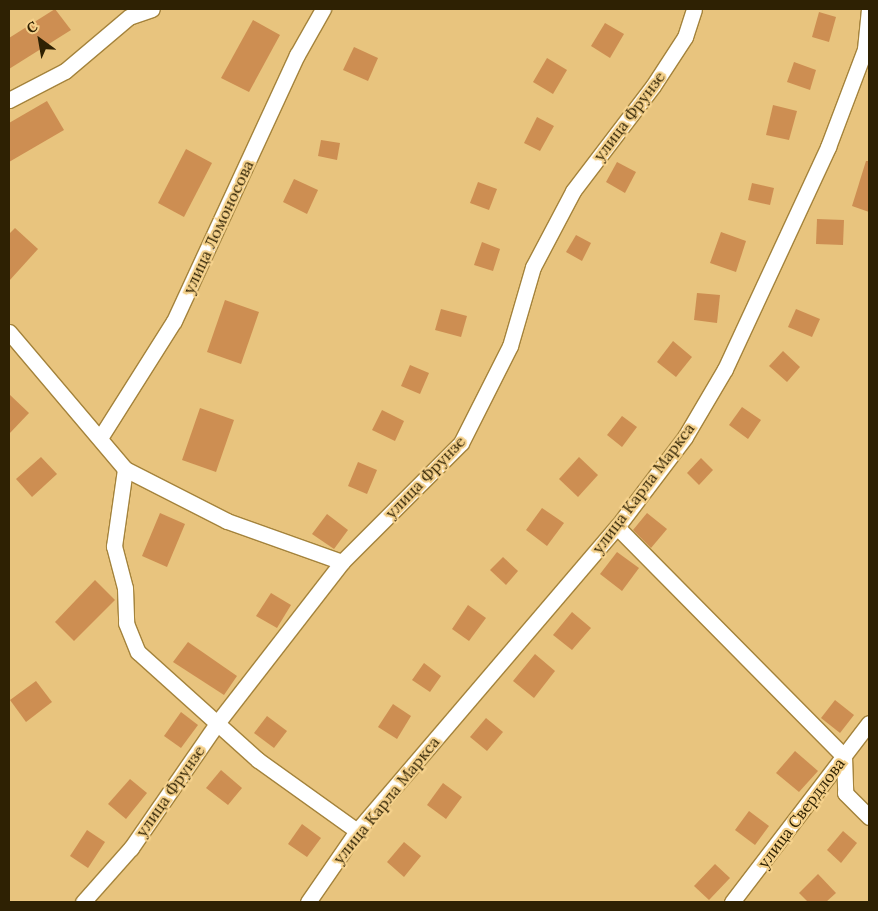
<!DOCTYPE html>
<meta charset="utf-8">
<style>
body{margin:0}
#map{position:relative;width:878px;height:911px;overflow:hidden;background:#e8c47e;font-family:Lora,serif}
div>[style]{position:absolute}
.building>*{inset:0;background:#cd8e52}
.roads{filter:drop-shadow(1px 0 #a4833c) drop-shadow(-1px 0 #a4833c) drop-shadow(0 1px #a4833c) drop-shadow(0 -1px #a4833c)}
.street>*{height:15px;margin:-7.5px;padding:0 7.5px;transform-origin:7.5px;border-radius:7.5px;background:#fff}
span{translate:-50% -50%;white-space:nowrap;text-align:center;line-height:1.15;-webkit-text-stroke:4.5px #f5d18b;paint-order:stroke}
.street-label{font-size:16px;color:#2e2103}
.frame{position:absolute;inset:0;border:10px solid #2e2103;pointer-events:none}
.north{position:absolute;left:15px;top:15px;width:50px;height:50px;-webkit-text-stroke:4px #f5d18b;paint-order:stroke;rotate:328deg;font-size:14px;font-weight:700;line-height:20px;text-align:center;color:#2e2103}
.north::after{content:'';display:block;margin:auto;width:18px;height:22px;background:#2e2103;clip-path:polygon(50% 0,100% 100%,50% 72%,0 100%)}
</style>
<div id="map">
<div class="building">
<div style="clip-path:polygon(55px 9px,71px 30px,9px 69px,9px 38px)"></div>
<div style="clip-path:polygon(819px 12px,836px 17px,829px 42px,812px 37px)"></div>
<div style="clip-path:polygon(253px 20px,280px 35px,249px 92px,221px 78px)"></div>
<div style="clip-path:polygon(605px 23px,624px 34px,610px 58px,591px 46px)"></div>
<div style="clip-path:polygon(354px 47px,378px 58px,368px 81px,343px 70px)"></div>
<div style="clip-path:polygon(547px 58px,567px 70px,553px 94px,533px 82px)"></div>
<div style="clip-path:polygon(794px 62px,816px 70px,810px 90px,787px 82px)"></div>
<div style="clip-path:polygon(47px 101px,64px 130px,9px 162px,9px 123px)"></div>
<div style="clip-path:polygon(773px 105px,797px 111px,789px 140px,766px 135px)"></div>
<div style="clip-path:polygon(537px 117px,554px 126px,540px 151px,524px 143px)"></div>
<div style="clip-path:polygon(321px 140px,340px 143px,337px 160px,318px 156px)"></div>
<div style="clip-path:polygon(186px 149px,212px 163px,184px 217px,158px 203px)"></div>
<div style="clip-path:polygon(866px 161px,869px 161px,869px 212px,852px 206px)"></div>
<div style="clip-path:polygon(617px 162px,636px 172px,625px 193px,606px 182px)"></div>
<div style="clip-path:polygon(294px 179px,318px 190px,307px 214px,283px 202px)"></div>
<div style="clip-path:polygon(478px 182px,497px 189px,489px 210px,470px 203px)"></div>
<div style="clip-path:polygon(752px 183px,774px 188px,770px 205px,748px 200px)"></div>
<div style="clip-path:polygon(817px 219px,844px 220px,843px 245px,816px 244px)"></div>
<div style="clip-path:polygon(15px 228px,38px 249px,9px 281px,9px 234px)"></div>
<div style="clip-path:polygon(721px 232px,746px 241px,736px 272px,710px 263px)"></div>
<div style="clip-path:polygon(576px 235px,591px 243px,582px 261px,566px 252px)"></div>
<div style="clip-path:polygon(482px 242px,500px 249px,493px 271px,474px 265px)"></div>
<div style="clip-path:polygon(697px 293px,720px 295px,717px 323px,694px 320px)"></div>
<div style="clip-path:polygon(225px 300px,259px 312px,241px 364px,207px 352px)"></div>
<div style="clip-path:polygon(441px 309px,467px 316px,461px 337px,435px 330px)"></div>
<div style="clip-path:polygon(796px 309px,820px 319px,812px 337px,788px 327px)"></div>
<div style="clip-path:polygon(673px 341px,692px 357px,676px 377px,657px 362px)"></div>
<div style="clip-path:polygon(783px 351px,800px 367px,787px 382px,769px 366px)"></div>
<div style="clip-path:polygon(410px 365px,429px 373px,420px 394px,401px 386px)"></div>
<div style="clip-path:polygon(9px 394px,29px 413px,9px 434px)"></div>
<div style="clip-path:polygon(742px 407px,761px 420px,748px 439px,729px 425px)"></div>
<div style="clip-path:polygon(200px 408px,234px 420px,216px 472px,182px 460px)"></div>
<div style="clip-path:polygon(382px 410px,404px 421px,395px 441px,372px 430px)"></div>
<div style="clip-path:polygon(622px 416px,637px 427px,622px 447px,607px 435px)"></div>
<div style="clip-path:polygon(41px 457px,57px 474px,32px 497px,16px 479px)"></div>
<div style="clip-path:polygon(579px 457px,598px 475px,578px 497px,559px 479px)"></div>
<div style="clip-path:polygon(701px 458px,713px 470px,699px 485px,687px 473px)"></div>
<div style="clip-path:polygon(358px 462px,377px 470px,367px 494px,348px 486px)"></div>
<div style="clip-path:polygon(542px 508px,564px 523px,547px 546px,526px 530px)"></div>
<div style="clip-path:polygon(160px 513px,185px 524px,167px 567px,142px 556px)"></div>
<div style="clip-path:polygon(647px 513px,667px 529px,651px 548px,633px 530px)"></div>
<div style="clip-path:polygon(327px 514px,348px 530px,334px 549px,312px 534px)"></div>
<div style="clip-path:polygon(617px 552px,639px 568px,622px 591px,600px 574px)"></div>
<div style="clip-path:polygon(503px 557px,518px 571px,506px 585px,490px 570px)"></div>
<div style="clip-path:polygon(95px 580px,115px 600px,74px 641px,55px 622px)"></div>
<div style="clip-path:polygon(271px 593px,291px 605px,277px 628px,256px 616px)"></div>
<div style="clip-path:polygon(468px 605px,486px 618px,469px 641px,452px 629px)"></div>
<div style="clip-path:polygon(572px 612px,591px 628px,572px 650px,553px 635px)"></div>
<div style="clip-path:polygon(188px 642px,237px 676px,224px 695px,173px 662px)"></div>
<div style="clip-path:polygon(535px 654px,555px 671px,534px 698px,513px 681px)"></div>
<div style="clip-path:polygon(424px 663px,441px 676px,430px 692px,412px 680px)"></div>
<div style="clip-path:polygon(36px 681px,52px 702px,26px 722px,10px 700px)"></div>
<div style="clip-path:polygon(835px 700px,854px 715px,840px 733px,821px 718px)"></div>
<div style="clip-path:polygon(393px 704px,411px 716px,397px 739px,378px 727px)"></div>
<div style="clip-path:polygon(181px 712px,198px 725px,181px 748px,164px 736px)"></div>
<div style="clip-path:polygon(267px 716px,287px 731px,274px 748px,254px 733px)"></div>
<div style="clip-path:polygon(486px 718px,503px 732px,487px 751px,470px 737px)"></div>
<div style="clip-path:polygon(795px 751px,818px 771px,799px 792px,776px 773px)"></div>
<div style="clip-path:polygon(221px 770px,242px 788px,228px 805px,206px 788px)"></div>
<div style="clip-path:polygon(130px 779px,147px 793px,126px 819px,108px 804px)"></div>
<div style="clip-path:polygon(443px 783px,462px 797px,446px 819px,427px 805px)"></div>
<div style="clip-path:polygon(749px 811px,769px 826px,755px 845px,735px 830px)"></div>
<div style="clip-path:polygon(302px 824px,321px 838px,307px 857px,288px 844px)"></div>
<div style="clip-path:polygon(87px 830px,105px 842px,88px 868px,70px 856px)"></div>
<div style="clip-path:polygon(843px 831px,857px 843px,841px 863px,827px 850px)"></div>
<div style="clip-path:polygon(404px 842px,421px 856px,404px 877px,387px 862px)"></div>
<div style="clip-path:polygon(715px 864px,730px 878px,709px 900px,694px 886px)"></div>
<div style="clip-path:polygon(818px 874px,836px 893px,826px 902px,808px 902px,799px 893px)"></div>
</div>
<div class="roads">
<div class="street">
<div style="left:9px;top:100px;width:63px;rotate:-27.4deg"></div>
<div style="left:65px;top:71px;width:84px;rotate:-40.2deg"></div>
<div style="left:129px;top:17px;width:24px;rotate:-19deg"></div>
<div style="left:9px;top:332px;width:180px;rotate:49.7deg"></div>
<div style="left:125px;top:469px;width:78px;rotate:98.1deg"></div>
<div style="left:114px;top:546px;width:43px;rotate:75.3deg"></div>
<div style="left:125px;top:588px;width:35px;rotate:88deg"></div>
<div style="left:126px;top:623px;width:31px;rotate:68deg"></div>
<div style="left:138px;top:652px;width:161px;rotate:42deg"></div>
<div style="left:258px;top:760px;width:122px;rotate:35.6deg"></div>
<div style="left:100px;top:438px;width:138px;rotate:-57.7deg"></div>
<div style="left:174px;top:321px;width:293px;rotate:-65.2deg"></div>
<div style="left:297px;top:55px;width:53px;rotate:-60.5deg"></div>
<div style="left:125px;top:469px;width:114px;rotate:27deg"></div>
<div style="left:227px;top:521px;width:122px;rotate:19.6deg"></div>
<div style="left:617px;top:527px;width:322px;rotate:45.3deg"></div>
<div style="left:844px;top:756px;width:37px;rotate:88deg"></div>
<div style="left:845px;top:793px;width:34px;rotate:45deg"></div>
<div style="left:83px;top:902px;width:72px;rotate:-48.4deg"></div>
<div style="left:131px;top:848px;width:153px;rotate:-55.4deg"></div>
<div style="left:218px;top:722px;width:202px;rotate:-52.2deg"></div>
<div style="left:342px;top:562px;width:168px;rotate:-45deg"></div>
<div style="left:461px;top:443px;width:109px;rotate:-63.2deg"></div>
<div style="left:510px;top:346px;width:82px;rotate:-73.8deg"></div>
<div style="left:533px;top:267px;width:86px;rotate:-62.2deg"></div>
<div style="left:573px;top:191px;width:132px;rotate:-52.7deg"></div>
<div style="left:653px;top:86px;width:59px;rotate:-56.9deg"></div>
<div style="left:685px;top:37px;width:29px;rotate:-72deg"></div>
<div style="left:308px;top:902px;width:86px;rotate:-55.4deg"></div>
<div style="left:357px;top:831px;width:400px;rotate:-49.5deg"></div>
<div style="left:617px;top:527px;width:113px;rotate:-52.9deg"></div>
<div style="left:685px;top:437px;width:79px;rotate:-59.5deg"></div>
<div style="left:725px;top:369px;width:245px;rotate:-65.1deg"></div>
<div style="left:828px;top:147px;width:105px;rotate:-69.3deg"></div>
<div style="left:865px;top:49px;width:40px;rotate:-84.3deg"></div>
<div style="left:732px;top:902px;width:225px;rotate:-52.6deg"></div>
</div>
</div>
<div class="street-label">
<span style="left:629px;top:116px;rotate:-53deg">улица Фрунзе</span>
<span style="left:218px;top:227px;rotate:-65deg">улица Ломоносова</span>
<span style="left:425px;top:477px;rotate:-46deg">улица Фрунзе</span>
<span style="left:643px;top:488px;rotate:-53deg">улица Карла Маркса</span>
<span style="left:170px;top:791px;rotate:-55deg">улица Фрунзе</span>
<span style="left:386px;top:800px;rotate:-51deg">улица Карла Маркса</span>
<span style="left:801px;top:813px;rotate:-53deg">улица Свердлова</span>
</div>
<div class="frame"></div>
<div class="north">С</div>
</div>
